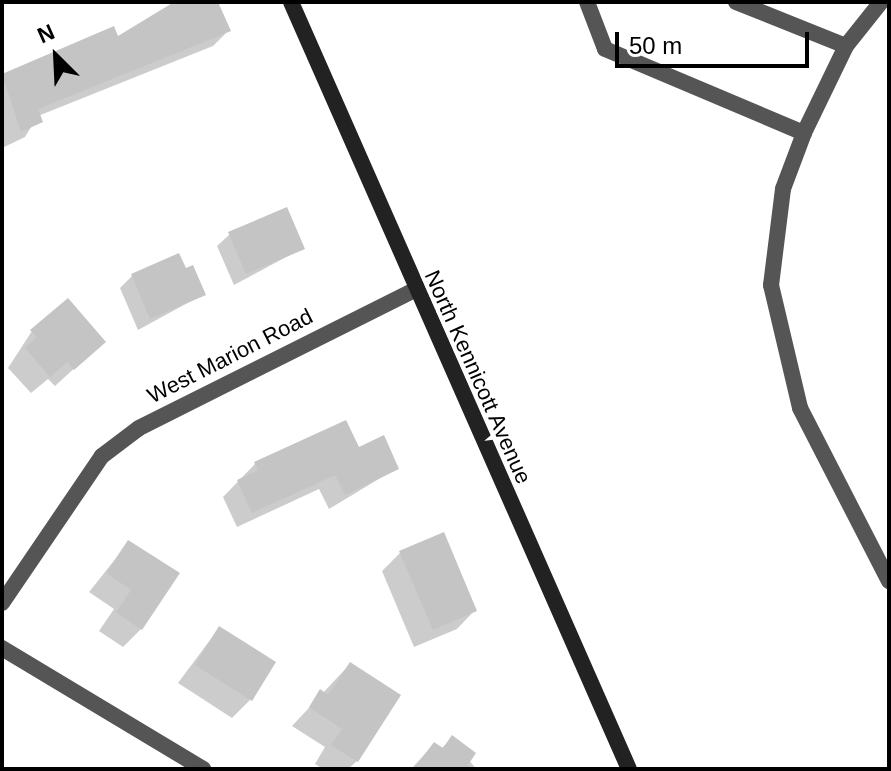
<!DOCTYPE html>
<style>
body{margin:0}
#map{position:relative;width:891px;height:771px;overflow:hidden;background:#fff;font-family:Helvetica,sans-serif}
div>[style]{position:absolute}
.shadow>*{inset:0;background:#0003}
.building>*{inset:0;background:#c4c4c4}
.street>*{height:16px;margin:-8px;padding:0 8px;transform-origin:8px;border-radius:8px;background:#555}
.secondary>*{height:16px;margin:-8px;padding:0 8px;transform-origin:8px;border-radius:8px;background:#222}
span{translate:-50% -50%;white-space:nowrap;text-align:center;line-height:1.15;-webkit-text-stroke:8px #fff;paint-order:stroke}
.street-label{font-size:22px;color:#000}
.frame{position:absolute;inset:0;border:4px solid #000;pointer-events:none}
.north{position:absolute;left:16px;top:16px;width:80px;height:80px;-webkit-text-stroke:6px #fff;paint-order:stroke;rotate:336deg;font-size:22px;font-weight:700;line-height:32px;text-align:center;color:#000}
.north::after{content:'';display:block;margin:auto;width:28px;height:36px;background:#000;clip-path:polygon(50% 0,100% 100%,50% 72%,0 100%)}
.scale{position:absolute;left:615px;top:32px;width:194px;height:36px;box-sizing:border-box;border:4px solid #000;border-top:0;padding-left:10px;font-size:24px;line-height:28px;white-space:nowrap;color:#000;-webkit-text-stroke:6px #fff;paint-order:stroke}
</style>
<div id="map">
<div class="shadow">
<div style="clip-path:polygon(185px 2px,216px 2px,228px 31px,213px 46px,38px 116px,25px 137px,2px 148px,2px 76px,113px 29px,117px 38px)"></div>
<div style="clip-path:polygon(230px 234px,303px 248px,234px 285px,217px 246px)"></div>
<div style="clip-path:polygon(185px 271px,204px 294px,138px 330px,120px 288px,132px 276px)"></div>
<div style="clip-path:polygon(32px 331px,103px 342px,55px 386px,48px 379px,31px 393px,8px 368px)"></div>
<div style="clip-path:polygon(255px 464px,397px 468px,329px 509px,319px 489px,237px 527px,223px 497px)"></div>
<div style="clip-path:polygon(129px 542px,141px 629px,123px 647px,99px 631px,114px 609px,89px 592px)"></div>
<div style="clip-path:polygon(400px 553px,475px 610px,457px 629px,414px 647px,382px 571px)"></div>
<div style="clip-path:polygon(219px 628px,250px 700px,232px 718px,178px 683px)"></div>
<div style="clip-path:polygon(350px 664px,357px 761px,348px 769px,323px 769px,315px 764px,325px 747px,292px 726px)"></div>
<div style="clip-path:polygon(452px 738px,476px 769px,411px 769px,434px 744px,441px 749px)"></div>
</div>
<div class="building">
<div style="clip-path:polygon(174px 2px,218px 2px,231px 31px,38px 109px,43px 122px,21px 132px,2px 74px,114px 26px,118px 36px)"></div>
<div style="clip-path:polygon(287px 207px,305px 249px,246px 274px,228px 232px)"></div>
<div style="clip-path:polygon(179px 253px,186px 268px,193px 265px,206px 295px,150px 319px,131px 274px)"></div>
<div style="clip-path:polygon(68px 298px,106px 342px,74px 370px,67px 362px,50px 377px,25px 348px,37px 337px,30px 330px)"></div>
<div style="clip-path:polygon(346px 420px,359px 447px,384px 435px,399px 469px,345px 495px,335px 475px,252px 513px,237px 480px,258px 470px,254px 462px)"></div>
<div style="clip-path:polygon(444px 532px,477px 611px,433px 630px,399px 551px)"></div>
<div style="clip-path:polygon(128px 540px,180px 573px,142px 630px,116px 612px,131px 590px,106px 573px)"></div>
<div style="clip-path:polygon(219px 626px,276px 662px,252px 701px,195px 665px)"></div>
<div style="clip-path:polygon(350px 662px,401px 695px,358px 762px,331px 745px,342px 729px,309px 707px,320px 689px,328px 695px)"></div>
<div style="clip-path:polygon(452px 735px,476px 753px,468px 765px,473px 769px,414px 769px,434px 742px,443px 748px)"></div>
</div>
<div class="street">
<div style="left:587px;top:2px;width:50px;rotate:69deg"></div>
<div style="left:605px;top:49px;width:216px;rotate:22.9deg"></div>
<div style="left:736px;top:2px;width:118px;rotate:21.8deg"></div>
<div style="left:881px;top:2px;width:56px;rotate:128.5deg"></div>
<div style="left:846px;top:46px;width:97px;rotate:115.8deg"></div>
<div style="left:804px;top:133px;width:60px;rotate:110.6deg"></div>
<div style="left:783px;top:189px;width:97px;rotate:97.1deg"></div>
<div style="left:771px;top:285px;width:126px;rotate:76.7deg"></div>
<div style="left:800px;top:408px;width:195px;rotate:62.8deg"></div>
<div style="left:2px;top:603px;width:178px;rotate:-55.8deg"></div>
<div style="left:102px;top:456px;width:46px;rotate:-37.1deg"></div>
<div style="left:139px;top:428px;width:309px;rotate:-26.6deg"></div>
<div style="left:2px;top:648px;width:235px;rotate:31deg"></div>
</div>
<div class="secondary">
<div style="left:291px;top:2px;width:838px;rotate:66.22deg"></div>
</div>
<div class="street-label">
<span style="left:230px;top:356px;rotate:-27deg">West Marion Road</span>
<span style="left:478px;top:377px;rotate:66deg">North Kennicott Avenue</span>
</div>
<div class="frame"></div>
<div class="north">N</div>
<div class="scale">50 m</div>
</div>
